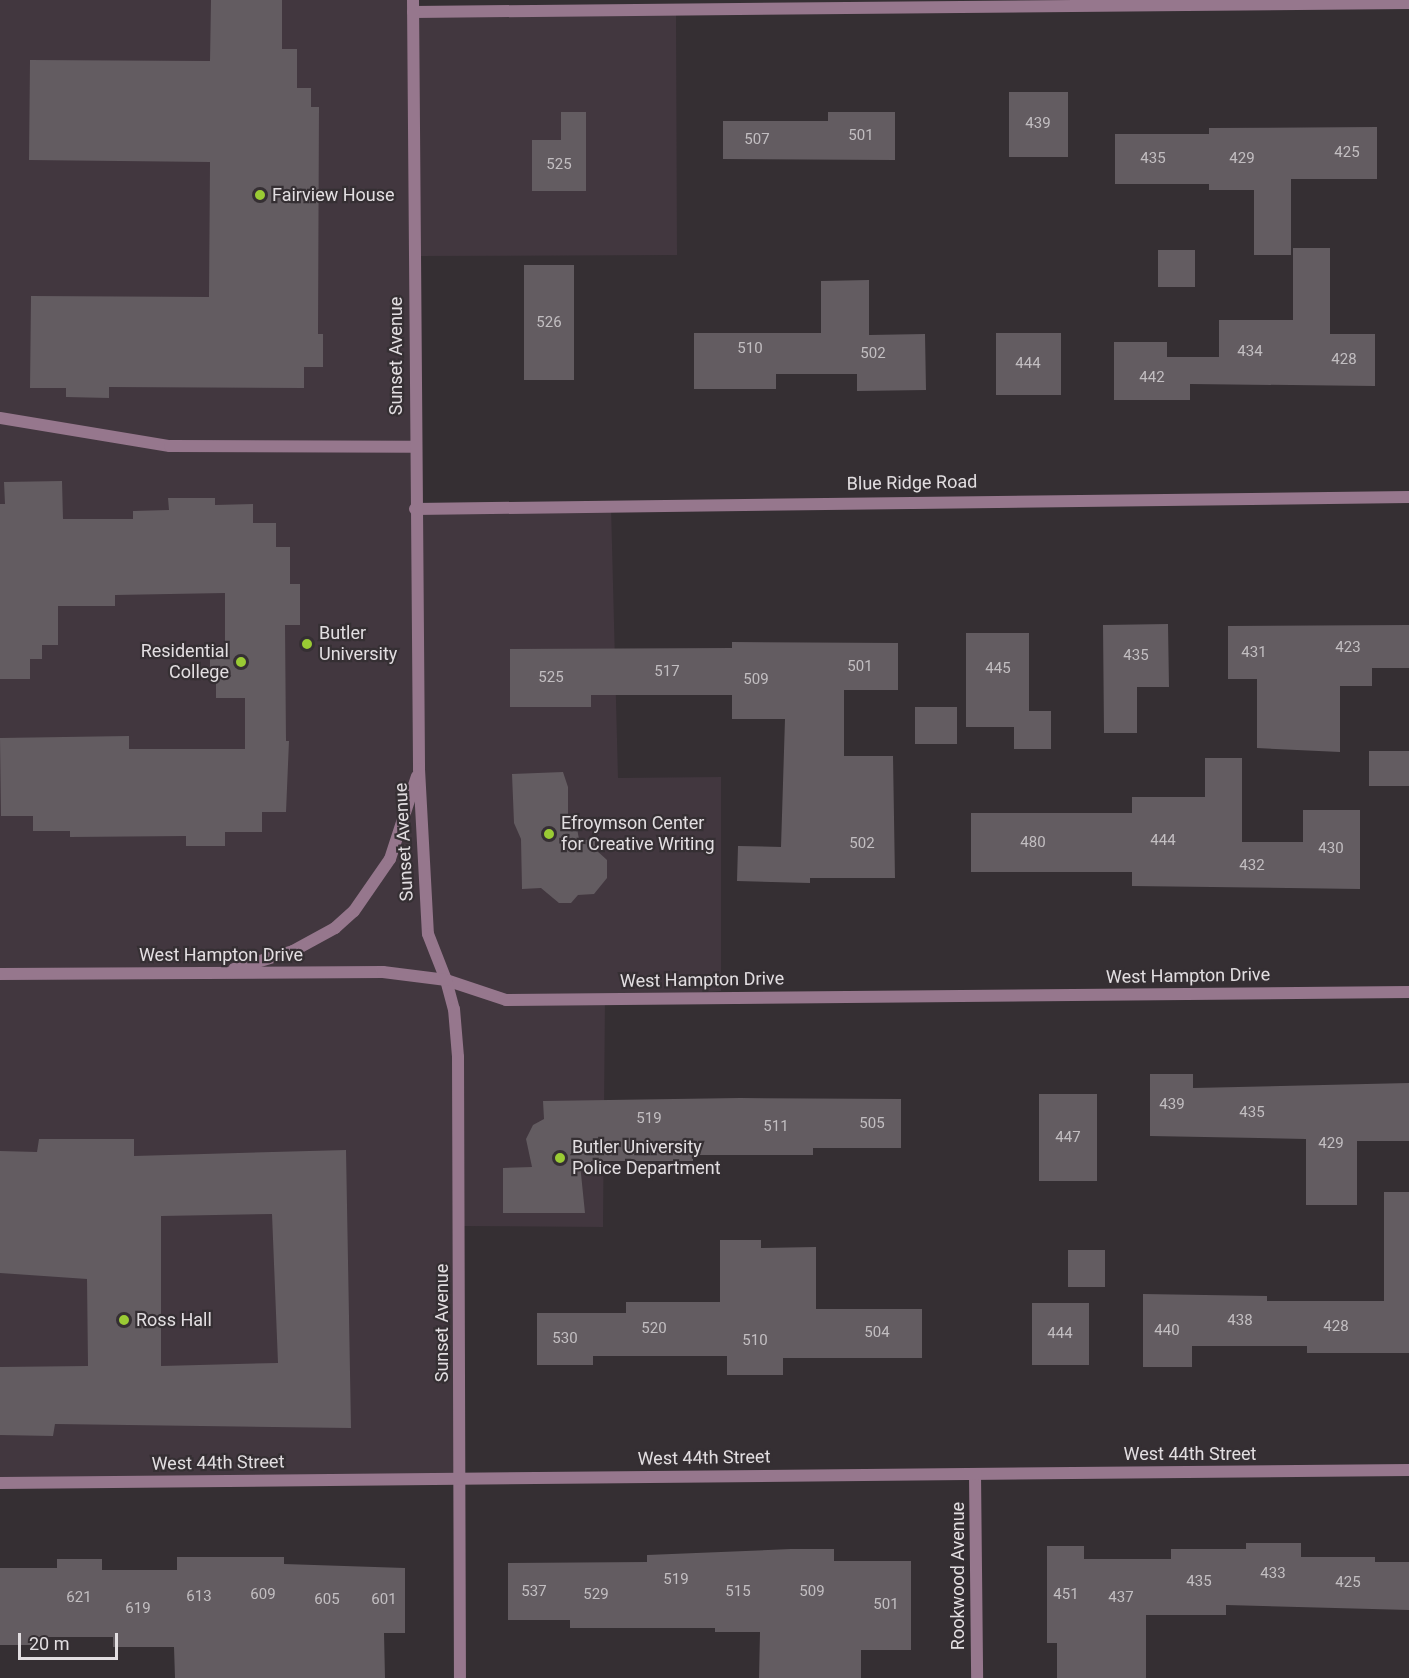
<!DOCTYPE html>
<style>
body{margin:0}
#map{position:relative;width:1409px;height:1678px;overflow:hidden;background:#352f33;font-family:Roboto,sans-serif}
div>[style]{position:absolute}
.built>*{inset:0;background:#42373f}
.building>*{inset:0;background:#635c61}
.service>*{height:12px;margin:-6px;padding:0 6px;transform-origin:6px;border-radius:6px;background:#96778d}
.minor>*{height:12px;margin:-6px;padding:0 6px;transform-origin:6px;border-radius:6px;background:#96778d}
.tertiary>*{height:12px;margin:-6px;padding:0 6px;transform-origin:6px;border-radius:6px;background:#96778d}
.dots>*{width:16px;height:16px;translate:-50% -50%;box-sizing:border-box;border:3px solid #352f33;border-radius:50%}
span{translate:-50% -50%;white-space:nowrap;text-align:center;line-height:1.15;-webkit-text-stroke:4.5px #352f33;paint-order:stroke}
.number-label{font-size:15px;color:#c2bec1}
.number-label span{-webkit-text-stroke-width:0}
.poi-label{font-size:18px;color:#e2dee1}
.left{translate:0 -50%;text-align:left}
.right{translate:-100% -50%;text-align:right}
.street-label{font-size:18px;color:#e2dee1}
.scale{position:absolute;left:18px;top:1633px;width:100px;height:27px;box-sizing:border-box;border:3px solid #e2dee1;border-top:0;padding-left:8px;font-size:18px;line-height:21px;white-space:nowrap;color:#e2dee1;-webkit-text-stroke:4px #352f33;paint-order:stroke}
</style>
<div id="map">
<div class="built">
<div style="clip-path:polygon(0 0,412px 0,412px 10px,676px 14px,677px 255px,414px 256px,415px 511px,611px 506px,618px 778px,721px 777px,721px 991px,605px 999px,603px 1227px,457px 1226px,460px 1481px,0 1480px)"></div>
</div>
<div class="building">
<div style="clip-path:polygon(211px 0,282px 0,282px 49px,297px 49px,297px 88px,311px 88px,311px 107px,319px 107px,318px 334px,323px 334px,323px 367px,304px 367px,304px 388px,109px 387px,109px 398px,66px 397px,66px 388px,30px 388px,31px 296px,209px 297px,210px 162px,29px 160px,30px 60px,210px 61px)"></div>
<div style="clip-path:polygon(1009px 92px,1068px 92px,1068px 157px,1009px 157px)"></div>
<div style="clip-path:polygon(561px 112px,586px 112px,586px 191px,532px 191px,532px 140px,561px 140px)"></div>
<div style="clip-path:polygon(828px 112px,895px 112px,895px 160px,723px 159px,723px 121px,828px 121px)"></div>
<div style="clip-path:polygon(1377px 127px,1377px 179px,1291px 179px,1291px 255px,1254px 255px,1254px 190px,1209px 190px,1209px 184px,1115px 184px,1115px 134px,1209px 134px,1209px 128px)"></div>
<div style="clip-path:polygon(1293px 248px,1330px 248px,1330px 334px,1375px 334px,1375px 386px,1190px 384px,1190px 400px,1114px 400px,1114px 342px,1167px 342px,1167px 357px,1219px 357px,1219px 320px,1293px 320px)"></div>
<div style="clip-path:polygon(1158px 250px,1195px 250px,1195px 287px,1158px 287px)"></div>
<div style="clip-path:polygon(524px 265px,574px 265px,574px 380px,524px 380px)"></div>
<div style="clip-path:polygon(869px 280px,869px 335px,925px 334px,926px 390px,857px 391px,857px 374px,776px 374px,776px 389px,694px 389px,694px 333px,821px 333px,821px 281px)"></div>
<div style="clip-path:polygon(996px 333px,1061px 333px,1061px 395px,996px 395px)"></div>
<div style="clip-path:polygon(62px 481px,63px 519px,133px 519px,133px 511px,169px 510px,168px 498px,215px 498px,215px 505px,253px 504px,253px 523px,276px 523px,276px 547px,290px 547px,290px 584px,300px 584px,300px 625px,285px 625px,286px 741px,289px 741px,286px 812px,262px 812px,262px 832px,225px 832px,225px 846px,186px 846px,186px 836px,70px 837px,70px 831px,33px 831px,33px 816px,1px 816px,0 738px,129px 736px,129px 749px,245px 749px,245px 698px,216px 698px,216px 679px,210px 679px,210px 648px,225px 648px,225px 593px,115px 595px,115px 606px,58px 606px,58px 645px,42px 645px,42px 659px,30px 659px,30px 679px,0 679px,0 504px,5px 504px,4px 482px)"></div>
<div style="clip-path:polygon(1168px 624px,1169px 687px,1137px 687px,1137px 733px,1104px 733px,1103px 625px)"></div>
<div style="clip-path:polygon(1409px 625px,1409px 668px,1372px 668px,1372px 686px,1340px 686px,1340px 752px,1257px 748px,1257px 679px,1228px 679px,1228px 626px)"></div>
<div style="clip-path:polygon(966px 633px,1029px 633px,1029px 711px,1051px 711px,1051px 749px,1014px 749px,1014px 727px,966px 727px)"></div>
<div style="clip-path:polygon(732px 642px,898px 643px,898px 690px,844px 690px,844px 756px,893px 756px,895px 878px,810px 878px,810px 883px,737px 881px,738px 846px,781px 847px,785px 719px,732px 719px,732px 695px,591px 695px,591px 707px,510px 707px,510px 649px,732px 648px)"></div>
<div style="clip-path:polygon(915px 707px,957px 707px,957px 744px,915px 744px)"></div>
<div style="clip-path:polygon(1369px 751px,1409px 751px,1409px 786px,1369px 786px)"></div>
<div style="clip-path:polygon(1205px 758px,1242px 758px,1242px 842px,1303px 842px,1303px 810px,1360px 810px,1360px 889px,1132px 886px,1132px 872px,971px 872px,971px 813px,1132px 813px,1132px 797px,1205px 797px)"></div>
<div style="clip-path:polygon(563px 772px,568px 787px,568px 818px,575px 818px,579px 839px,595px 841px,595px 849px,607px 860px,607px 878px,594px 894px,578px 895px,571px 903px,559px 903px,541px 888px,522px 889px,521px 839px,514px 823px,512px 774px)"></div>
<div style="clip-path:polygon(1150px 1074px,1193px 1074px,1193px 1088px,1409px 1083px,1409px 1141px,1357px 1141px,1357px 1205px,1306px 1205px,1306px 1139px,1150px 1136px)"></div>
<div style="clip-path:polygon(1039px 1094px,1097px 1094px,1097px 1181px,1039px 1181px)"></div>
<div style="clip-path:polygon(740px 1098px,901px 1099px,901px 1148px,813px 1148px,813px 1155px,693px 1155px,693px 1161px,591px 1161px,591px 1164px,580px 1164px,585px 1213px,503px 1213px,503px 1168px,532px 1167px,526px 1139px,533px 1125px,544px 1119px,543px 1101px)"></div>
<div style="clip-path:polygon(evenodd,39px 1139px,134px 1139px,134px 1156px,346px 1150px,351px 1428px,55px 1424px,53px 1436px,0 1435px,0 1367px,88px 1366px,87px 1279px,0 1273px,0 1151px,37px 1152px,39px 1139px,272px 1214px,278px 1363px,161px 1366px,161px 1216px,272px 1214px)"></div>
<div style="clip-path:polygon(1384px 1192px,1409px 1192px,1409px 1353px,1307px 1353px,1307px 1346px,1192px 1346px,1192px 1367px,1143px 1367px,1143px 1294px,1267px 1296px,1267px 1301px,1384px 1301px)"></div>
<div style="clip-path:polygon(720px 1240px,761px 1240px,761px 1248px,816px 1247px,816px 1309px,922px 1309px,922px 1358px,783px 1358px,783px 1375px,727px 1375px,727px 1356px,593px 1356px,593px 1365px,537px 1365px,537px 1313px,626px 1313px,626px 1302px,720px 1302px)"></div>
<div style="clip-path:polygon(1068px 1250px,1105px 1250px,1105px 1287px,1068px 1287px)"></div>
<div style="clip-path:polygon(1032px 1303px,1089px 1303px,1089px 1365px,1032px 1365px)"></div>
<div style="clip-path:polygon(1246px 1543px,1301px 1543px,1301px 1557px,1375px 1557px,1375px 1562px,1409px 1562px,1409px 1610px,1226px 1605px,1226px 1615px,1146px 1615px,1146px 1678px,1057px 1678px,1057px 1643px,1047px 1643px,1047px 1546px,1084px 1546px,1084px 1559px,1171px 1559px,1171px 1549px,1246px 1549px)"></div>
<div style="clip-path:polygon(791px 1549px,834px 1549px,834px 1561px,911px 1561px,911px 1650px,861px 1650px,861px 1678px,759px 1678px,760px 1632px,715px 1632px,715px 1628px,570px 1628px,570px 1620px,508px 1620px,508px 1563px,647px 1562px,647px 1555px)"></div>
<div style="clip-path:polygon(177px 1557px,284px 1557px,284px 1564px,405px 1568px,405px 1633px,384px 1633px,385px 1678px,175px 1678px,174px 1647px,113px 1647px,113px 1637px,33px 1637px,33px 1645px,0 1645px,0 1568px,57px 1568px,57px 1559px,102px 1559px,102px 1570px,177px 1570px)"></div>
</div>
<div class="service">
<div style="left:0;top:418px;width:172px;rotate:9.4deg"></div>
<div style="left:170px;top:446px;width:245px;rotate:0.2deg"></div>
</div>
<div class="minor">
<div style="left:413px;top:12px;width:996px;rotate:-0.52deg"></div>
<div style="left:415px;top:509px;width:994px;rotate:-0.69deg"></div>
<div style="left:446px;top:980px;width:63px;rotate:18.4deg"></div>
<div style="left:506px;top:1000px;width:903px;rotate:-0.51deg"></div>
<div style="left:446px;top:980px;width:30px;rotate:75deg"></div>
<div style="left:454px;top:1009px;width:48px;rotate:85.2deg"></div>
<div style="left:458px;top:1057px;width:621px;rotate:89.82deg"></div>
<div style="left:975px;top:1474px;width:204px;rotate:89.4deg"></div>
<div style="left:0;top:1483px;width:1409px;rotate:-0.53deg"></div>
</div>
<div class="tertiary">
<div style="left:413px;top:0;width:769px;rotate:89.55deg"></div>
<div style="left:419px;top:769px;width:165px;rotate:86.9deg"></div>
<div style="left:428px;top:934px;width:49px;rotate:68.6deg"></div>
<div style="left:234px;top:969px;width:62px;rotate:-17deg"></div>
<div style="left:293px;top:951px;width:48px;rotate:-28.7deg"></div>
<div style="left:335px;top:928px;width:25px;rotate:-42deg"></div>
<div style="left:354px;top:911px;width:63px;rotate:-55.3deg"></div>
<div style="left:390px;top:859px;width:87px;rotate:-72deg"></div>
<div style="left:0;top:974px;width:383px;rotate:-0.3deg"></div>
<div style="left:383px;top:972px;width:64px;rotate:7.2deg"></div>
</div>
<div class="dots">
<div style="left:260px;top:195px;background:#9acb34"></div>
<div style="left:307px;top:644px;background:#9acb34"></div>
<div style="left:241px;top:662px;background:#9acb34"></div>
<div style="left:549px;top:834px;background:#9acb34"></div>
<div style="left:560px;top:1158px;background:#9acb34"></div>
<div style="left:124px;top:1320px;background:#9acb34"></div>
</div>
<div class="number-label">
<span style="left:1038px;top:124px">439</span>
<span style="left:861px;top:136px">501</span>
<span style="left:757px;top:140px">507</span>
<span style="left:1347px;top:153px">425</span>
<span style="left:1153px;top:159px">435</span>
<span style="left:1242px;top:159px">429</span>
<span style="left:559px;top:165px">525</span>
<span style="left:549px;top:323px">526</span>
<span style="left:750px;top:349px">510</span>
<span style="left:1250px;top:352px">434</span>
<span style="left:873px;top:354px">502</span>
<span style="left:1344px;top:360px">428</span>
<span style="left:1028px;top:364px">444</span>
<span style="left:1152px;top:378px">442</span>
<span style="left:1348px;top:648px">423</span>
<span style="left:1254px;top:653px">431</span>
<span style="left:1136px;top:656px">435</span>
<span style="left:860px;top:667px">501</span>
<span style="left:998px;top:669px">445</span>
<span style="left:667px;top:672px">517</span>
<span style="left:551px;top:678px">525</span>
<span style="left:756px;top:680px">509</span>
<span style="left:1163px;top:841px">444</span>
<span style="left:1033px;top:843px">480</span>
<span style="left:862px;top:844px">502</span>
<span style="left:1331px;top:849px">430</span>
<span style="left:1252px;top:866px">432</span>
<span style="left:1172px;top:1105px">439</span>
<span style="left:1252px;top:1113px">435</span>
<span style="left:649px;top:1119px">519</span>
<span style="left:872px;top:1124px">505</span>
<span style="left:776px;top:1127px">511</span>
<span style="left:1068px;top:1138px">447</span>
<span style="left:1331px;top:1144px">429</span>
<span style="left:1240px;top:1321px">438</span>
<span style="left:1336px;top:1327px">428</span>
<span style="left:654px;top:1329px">520</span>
<span style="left:1167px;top:1331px">440</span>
<span style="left:877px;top:1333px">504</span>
<span style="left:1060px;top:1334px">444</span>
<span style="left:565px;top:1339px">530</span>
<span style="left:755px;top:1341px">510</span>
<span style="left:1273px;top:1574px">433</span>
<span style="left:676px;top:1580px">519</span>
<span style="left:1199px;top:1582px">435</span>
<span style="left:1348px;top:1583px">425</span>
<span style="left:534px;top:1592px">537</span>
<span style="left:738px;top:1592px">515</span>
<span style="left:812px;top:1592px">509</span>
<span style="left:263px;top:1595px">609</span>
<span style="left:596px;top:1595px">529</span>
<span style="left:1066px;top:1595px">451</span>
<span style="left:199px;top:1597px">613</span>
<span style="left:79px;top:1598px">621</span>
<span style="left:1121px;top:1598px">437</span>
<span style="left:327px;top:1600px">605</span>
<span style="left:384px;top:1600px">601</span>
<span style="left:886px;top:1605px">501</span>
<span style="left:138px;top:1609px">619</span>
</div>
<div class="poi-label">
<span class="left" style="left:272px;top:195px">Fairview House</span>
<span class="left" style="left:319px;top:644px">Butler<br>University</span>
<span class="right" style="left:229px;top:662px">Residential<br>College</span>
<span class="left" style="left:561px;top:834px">Efroymson Center<br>for Creative Writing</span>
<span class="left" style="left:572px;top:1158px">Butler University<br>Police Department</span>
<span class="left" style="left:136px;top:1320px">Ross Hall</span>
</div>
<div class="street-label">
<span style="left:396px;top:356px;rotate:-90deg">Sunset Avenue</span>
<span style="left:912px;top:483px;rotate:-1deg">Blue Ridge Road</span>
<span style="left:404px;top:842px;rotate:-93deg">Sunset Avenue</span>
<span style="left:221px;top:955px">West Hampton Drive</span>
<span style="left:1188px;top:976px;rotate:-1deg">West Hampton Drive</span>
<span style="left:702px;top:980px;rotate:-1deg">West Hampton Drive</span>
<span style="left:442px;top:1323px;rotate:-90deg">Sunset Avenue</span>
<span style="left:1190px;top:1454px">West 44th Street</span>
<span style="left:704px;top:1458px;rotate:-1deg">West 44th Street</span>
<span style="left:218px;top:1463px;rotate:-1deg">West 44th Street</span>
<span style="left:958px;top:1576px;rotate:-90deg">Rookwood Avenue</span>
</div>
<div class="scale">20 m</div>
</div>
